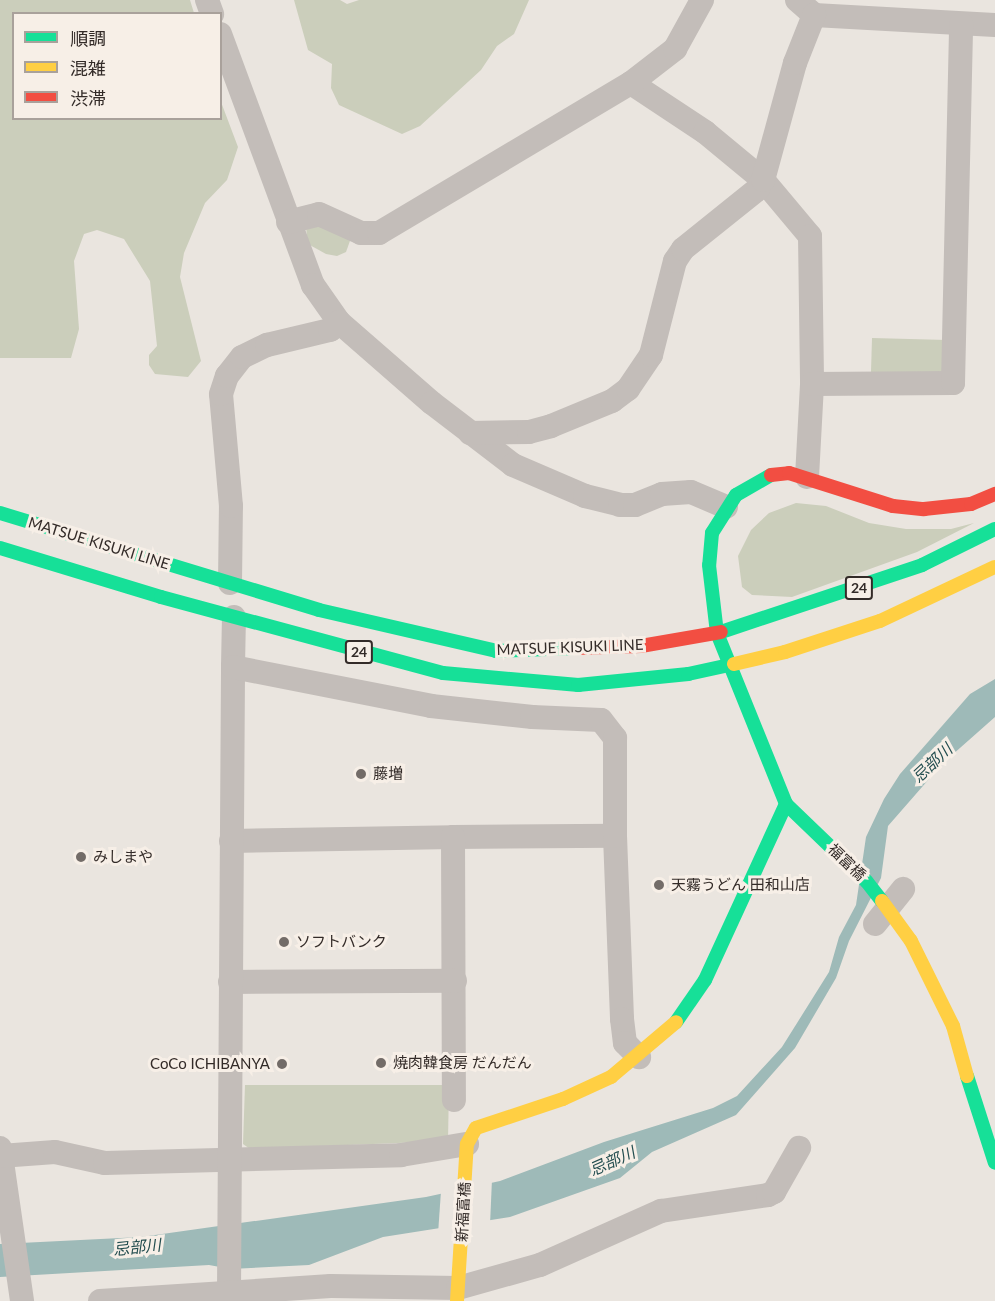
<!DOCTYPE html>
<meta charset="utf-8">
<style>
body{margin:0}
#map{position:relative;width:995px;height:1301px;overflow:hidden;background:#eae5df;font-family:Lato,"Noto Sans JP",sans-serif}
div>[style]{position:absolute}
.green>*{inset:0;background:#cbcebb}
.water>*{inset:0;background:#9ebab8}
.pier>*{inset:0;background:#eae5df}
.street>*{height:24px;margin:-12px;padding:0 12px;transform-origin:12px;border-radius:12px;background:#c3bdb9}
.fast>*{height:14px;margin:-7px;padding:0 7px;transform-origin:7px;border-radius:7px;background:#16e098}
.slow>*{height:14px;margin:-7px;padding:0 7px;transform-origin:7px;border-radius:7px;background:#ffcf43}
.jam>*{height:14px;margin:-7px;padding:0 7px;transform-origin:7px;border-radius:7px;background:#f24e42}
.dots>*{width:16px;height:16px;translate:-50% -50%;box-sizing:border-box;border:3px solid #f7efe7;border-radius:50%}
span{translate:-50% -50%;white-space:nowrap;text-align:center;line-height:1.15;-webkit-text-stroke:6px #f7efe7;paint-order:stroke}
.shield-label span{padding:2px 4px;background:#f7efe7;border:2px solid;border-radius:4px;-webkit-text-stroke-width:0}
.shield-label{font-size:14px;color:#332b28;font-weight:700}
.street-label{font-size:15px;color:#332b28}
.poi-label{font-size:15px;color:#332b28}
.left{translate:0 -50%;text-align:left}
.right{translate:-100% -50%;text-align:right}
.water-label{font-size:16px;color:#224d4f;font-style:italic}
.legend{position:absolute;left:12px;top:12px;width:210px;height:108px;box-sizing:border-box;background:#f7efe7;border:2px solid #a9a19b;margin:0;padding:8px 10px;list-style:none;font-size:18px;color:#332b28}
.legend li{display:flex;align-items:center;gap:12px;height:30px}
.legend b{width:30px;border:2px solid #a9a19b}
</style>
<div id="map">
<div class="green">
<div style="clip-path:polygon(0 0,190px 0,194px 13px,14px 14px,14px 118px,220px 118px,221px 102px,238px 147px,227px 180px,205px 203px,184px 253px,180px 277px,201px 361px,188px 377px,155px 374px,149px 365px,149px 355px,157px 346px,150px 281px,124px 239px,97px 230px,84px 234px,74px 261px,79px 329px,71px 358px,0 358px)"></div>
<div style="clip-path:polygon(294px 0,340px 0,347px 4px,359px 0,529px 0,514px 34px,497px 46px,481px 70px,420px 126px,402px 134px,339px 105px,331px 88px,332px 64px,308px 50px)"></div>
<div style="clip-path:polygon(315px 222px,351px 238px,346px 252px,337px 256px,326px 254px,308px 244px,306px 227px)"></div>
<div style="clip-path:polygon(872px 338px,947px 340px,946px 374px,871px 372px)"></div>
<div style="clip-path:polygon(796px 503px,826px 506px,869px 523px,906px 529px,951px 529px,974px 523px,917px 552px,792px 597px,752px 595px,742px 587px,738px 556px,751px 530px,769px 513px)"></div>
<div style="clip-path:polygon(245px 1085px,449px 1085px,448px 1141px,250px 1149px,243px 1144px)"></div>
</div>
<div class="water">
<div style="clip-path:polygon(995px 679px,995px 717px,943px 763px,888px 826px,881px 878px,849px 941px,836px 978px,795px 1048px,736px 1115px,652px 1152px,620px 1178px,510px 1217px,383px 1237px,309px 1265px,231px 1269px,209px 1265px,0 1277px,0 1244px,141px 1237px,426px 1197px,500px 1181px,604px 1142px,713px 1108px,737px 1096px,782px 1047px,829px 972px,839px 937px,856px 905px,866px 837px,884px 799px,900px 774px,970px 694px)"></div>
</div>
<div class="pier">
<div style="clip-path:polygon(492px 1179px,490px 1225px,438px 1234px,441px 1191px)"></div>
</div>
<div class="street">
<div style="left:207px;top:0;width:15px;rotate:70deg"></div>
<div style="left:797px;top:0;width:23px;rotate:41deg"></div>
<div style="left:814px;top:15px;width:181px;rotate:3.2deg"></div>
<div style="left:220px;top:34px;width:268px;rotate:69.7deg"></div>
<div style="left:313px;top:285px;width:45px;rotate:54.9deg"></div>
<div style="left:339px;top:322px;width:123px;rotate:41.1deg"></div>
<div style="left:432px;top:403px;width:102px;rotate:37.4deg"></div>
<div style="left:513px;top:465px;width:78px;rotate:23.3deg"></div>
<div style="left:585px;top:496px;width:36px;rotate:14deg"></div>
<div style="left:620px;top:505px;width:15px"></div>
<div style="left:635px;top:505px;width:29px;rotate:-22deg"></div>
<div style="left:662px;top:494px;width:29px;rotate:-4deg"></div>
<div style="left:691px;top:492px;width:38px;rotate:23deg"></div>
<div style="left:631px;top:83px;width:89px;rotate:33.5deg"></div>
<div style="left:705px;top:132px;width:75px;rotate:39.6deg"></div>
<div style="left:763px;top:180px;width:73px;rotate:50deg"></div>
<div style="left:810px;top:236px;width:148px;rotate:89.2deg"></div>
<div style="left:288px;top:222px;width:32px;rotate:-14deg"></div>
<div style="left:319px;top:214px;width:46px;rotate:24.3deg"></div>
<div style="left:361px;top:233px;width:18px"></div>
<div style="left:379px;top:233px;width:293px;rotate:-30.8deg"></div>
<div style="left:631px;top:83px;width:56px;rotate:-37.7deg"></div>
<div style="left:675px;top:49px;width:56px;rotate:-61.1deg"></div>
<div style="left:470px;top:433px;width:59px;rotate:-1deg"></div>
<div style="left:529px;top:432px;width:23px;rotate:-15deg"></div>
<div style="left:551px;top:426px;width:66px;rotate:-22.3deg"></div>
<div style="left:612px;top:401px;width:20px;rotate:-37deg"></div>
<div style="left:628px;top:389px;width:41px;rotate:-55.9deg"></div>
<div style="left:651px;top:355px;width:97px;rotate:-75.7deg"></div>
<div style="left:675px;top:261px;width:14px;rotate:-56deg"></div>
<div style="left:683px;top:249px;width:96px;rotate:-38.7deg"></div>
<div style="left:758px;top:189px;width:10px;rotate:-61deg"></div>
<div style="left:763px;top:180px;width:121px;rotate:-74.7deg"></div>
<div style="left:795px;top:63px;width:52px;rotate:-68.4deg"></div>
<div style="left:807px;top:477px;width:93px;rotate:-86.9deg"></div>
<div style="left:812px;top:384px;width:141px;rotate:-0.4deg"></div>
<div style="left:953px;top:383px;width:359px;rotate:-88.7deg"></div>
<div style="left:230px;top:583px;width:77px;rotate:-89.3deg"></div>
<div style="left:231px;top:506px;width:112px;rotate:-95.1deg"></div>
<div style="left:221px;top:394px;width:19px;rotate:-72deg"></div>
<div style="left:227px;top:376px;width:24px;rotate:-52deg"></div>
<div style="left:242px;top:357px;width:28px;rotate:-26deg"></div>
<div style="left:267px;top:345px;width:65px;rotate:-13.4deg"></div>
<div style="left:330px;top:330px;width:12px;rotate:-42deg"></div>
<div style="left:233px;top:667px;width:50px;rotate:-88.9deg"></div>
<div style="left:453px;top:837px;width:162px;rotate:-0.4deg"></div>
<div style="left:615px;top:836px;width:183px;rotate:87.8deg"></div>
<div style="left:622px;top:1019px;width:24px;rotate:83deg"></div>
<div style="left:625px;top:1043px;width:20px;rotate:45deg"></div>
<div style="left:231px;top:841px;width:222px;rotate:-1deg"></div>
<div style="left:453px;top:837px;width:263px;rotate:89.8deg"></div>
<div style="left:875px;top:924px;width:45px;rotate:-51.3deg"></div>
<div style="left:230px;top:982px;width:225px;rotate:-0.3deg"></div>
<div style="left:0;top:1148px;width:155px;rotate:81.8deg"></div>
<div style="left:0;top:1156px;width:55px;rotate:-4.2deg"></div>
<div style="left:55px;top:1152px;width:51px;rotate:12.4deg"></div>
<div style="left:105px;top:1163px;width:296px;rotate:-1.5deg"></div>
<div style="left:401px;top:1155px;width:67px;rotate:-9.5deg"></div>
<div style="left:229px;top:1292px;width:625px;rotate:-89.63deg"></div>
<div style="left:233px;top:667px;width:202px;rotate:11.1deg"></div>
<div style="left:431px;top:706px;width:102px;rotate:6.2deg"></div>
<div style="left:532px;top:717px;width:69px;rotate:2.5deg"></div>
<div style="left:601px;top:720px;width:23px;rotate:52deg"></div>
<div style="left:615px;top:738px;width:98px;rotate:90deg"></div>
<div style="left:100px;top:1301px;width:231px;rotate:-3.7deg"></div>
<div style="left:331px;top:1286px;width:127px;rotate:0.9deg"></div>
<div style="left:458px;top:1288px;width:85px;rotate:-15.7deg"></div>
<div style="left:540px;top:1265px;width:133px;rotate:-24.1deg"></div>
<div style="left:661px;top:1211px;width:108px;rotate:-8.5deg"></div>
<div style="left:768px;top:1195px;width:7px;rotate:-27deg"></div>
<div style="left:774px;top:1192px;width:51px;rotate:-60.4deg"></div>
</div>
<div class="fast">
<div style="left:771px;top:475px;width:40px;rotate:150.3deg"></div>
<div style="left:736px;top:495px;width:45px;rotate:122.3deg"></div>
<div style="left:712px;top:533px;width:32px;rotate:95deg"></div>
<div style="left:709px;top:565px;width:68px;rotate:83.3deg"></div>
<div style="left:717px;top:633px;width:184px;rotate:68deg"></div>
<div style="left:786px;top:804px;width:112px;rotate:43.9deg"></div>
<div style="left:867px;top:882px;width:24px;rotate:52deg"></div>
<div style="left:0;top:513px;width:333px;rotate:16.9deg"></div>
<div style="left:319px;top:610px;width:182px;rotate:13deg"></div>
<div style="left:496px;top:651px;width:78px;rotate:-2.2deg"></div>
<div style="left:0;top:548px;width:168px;rotate:16.9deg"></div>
<div style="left:161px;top:597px;width:292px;rotate:15.1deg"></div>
<div style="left:443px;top:673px;width:136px;rotate:5.1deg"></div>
<div style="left:578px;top:685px;width:111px;rotate:-5.7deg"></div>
<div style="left:688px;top:674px;width:47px;rotate:-12.3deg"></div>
<div style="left:721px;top:632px;width:212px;rotate:-18.4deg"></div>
<div style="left:922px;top:565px;width:81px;rotate:-26.3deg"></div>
<div style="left:676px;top:1022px;width:51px;rotate:-55.4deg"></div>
<div style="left:705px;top:980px;width:194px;rotate:-65.3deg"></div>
<div style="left:967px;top:1076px;width:91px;rotate:72.2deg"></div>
</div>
<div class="slow">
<div style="left:734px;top:664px;width:52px;rotate:-13.2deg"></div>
<div style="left:785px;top:652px;width:100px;rotate:-18.1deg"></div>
<div style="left:880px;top:621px;width:127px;rotate:-25.2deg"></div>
<div style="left:882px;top:901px;width:49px;rotate:54.1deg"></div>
<div style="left:911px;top:941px;width:95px;rotate:63.7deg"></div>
<div style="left:953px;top:1026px;width:52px;rotate:74.4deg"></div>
<div style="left:457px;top:1301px;width:157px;rotate:-86.4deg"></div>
<div style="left:467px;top:1144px;width:18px;rotate:-61deg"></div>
<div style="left:476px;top:1128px;width:92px;rotate:-18.4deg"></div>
<div style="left:563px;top:1099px;width:53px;rotate:-24.6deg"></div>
<div style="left:611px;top:1077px;width:85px;rotate:-40.2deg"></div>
</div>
<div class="jam">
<div style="left:771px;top:475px;width:18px;rotate:-6deg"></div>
<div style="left:789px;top:473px;width:109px;rotate:17.6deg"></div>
<div style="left:893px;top:506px;width:31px;rotate:6deg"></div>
<div style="left:924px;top:509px;width:47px;rotate:-6.1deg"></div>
<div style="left:971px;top:504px;width:26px;rotate:-23deg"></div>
<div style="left:574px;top:648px;width:67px;rotate:-1.7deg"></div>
<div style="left:641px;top:646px;width:81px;rotate:-9.9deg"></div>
</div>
<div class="dots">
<div style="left:361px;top:774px;background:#736c68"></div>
<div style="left:81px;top:857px;background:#736c68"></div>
<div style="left:659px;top:885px;background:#736c68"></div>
<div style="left:284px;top:942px;background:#736c68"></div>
<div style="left:381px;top:1063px;background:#736c68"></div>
<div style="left:282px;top:1064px;background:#736c68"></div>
</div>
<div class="shield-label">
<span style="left:859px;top:588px">24</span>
<span style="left:359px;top:652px">24</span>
</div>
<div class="street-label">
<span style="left:99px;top:543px;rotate:17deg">MATSUE KISUKI LINE</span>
<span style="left:570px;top:647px;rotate:-2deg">MATSUE KISUKI LINE</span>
<span style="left:847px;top:862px;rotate:44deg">福富橋</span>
<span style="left:463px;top:1212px;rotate:-87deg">新福富橋</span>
</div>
<div class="poi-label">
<span class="left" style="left:373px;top:774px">藤増</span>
<span class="left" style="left:93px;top:857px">みしまや</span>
<span class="left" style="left:671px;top:885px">天霧うどん 田和山店</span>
<span class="left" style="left:296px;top:942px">ソフトバンク</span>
<span class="left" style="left:393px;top:1063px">焼肉韓食房 だんだん</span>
<span class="right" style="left:270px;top:1064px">CoCo ICHIBANYA</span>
</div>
<div class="water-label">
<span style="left:932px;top:763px;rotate:-43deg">忌部川</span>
<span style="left:612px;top:1161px;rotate:-24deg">忌部川</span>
<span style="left:137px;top:1247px;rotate:-6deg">忌部川</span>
</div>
<ul class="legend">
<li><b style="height:8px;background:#16e098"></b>順調</li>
<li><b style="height:8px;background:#ffcf43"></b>混雑</li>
<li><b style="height:8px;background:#f24e42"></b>渋滞</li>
</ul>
</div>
